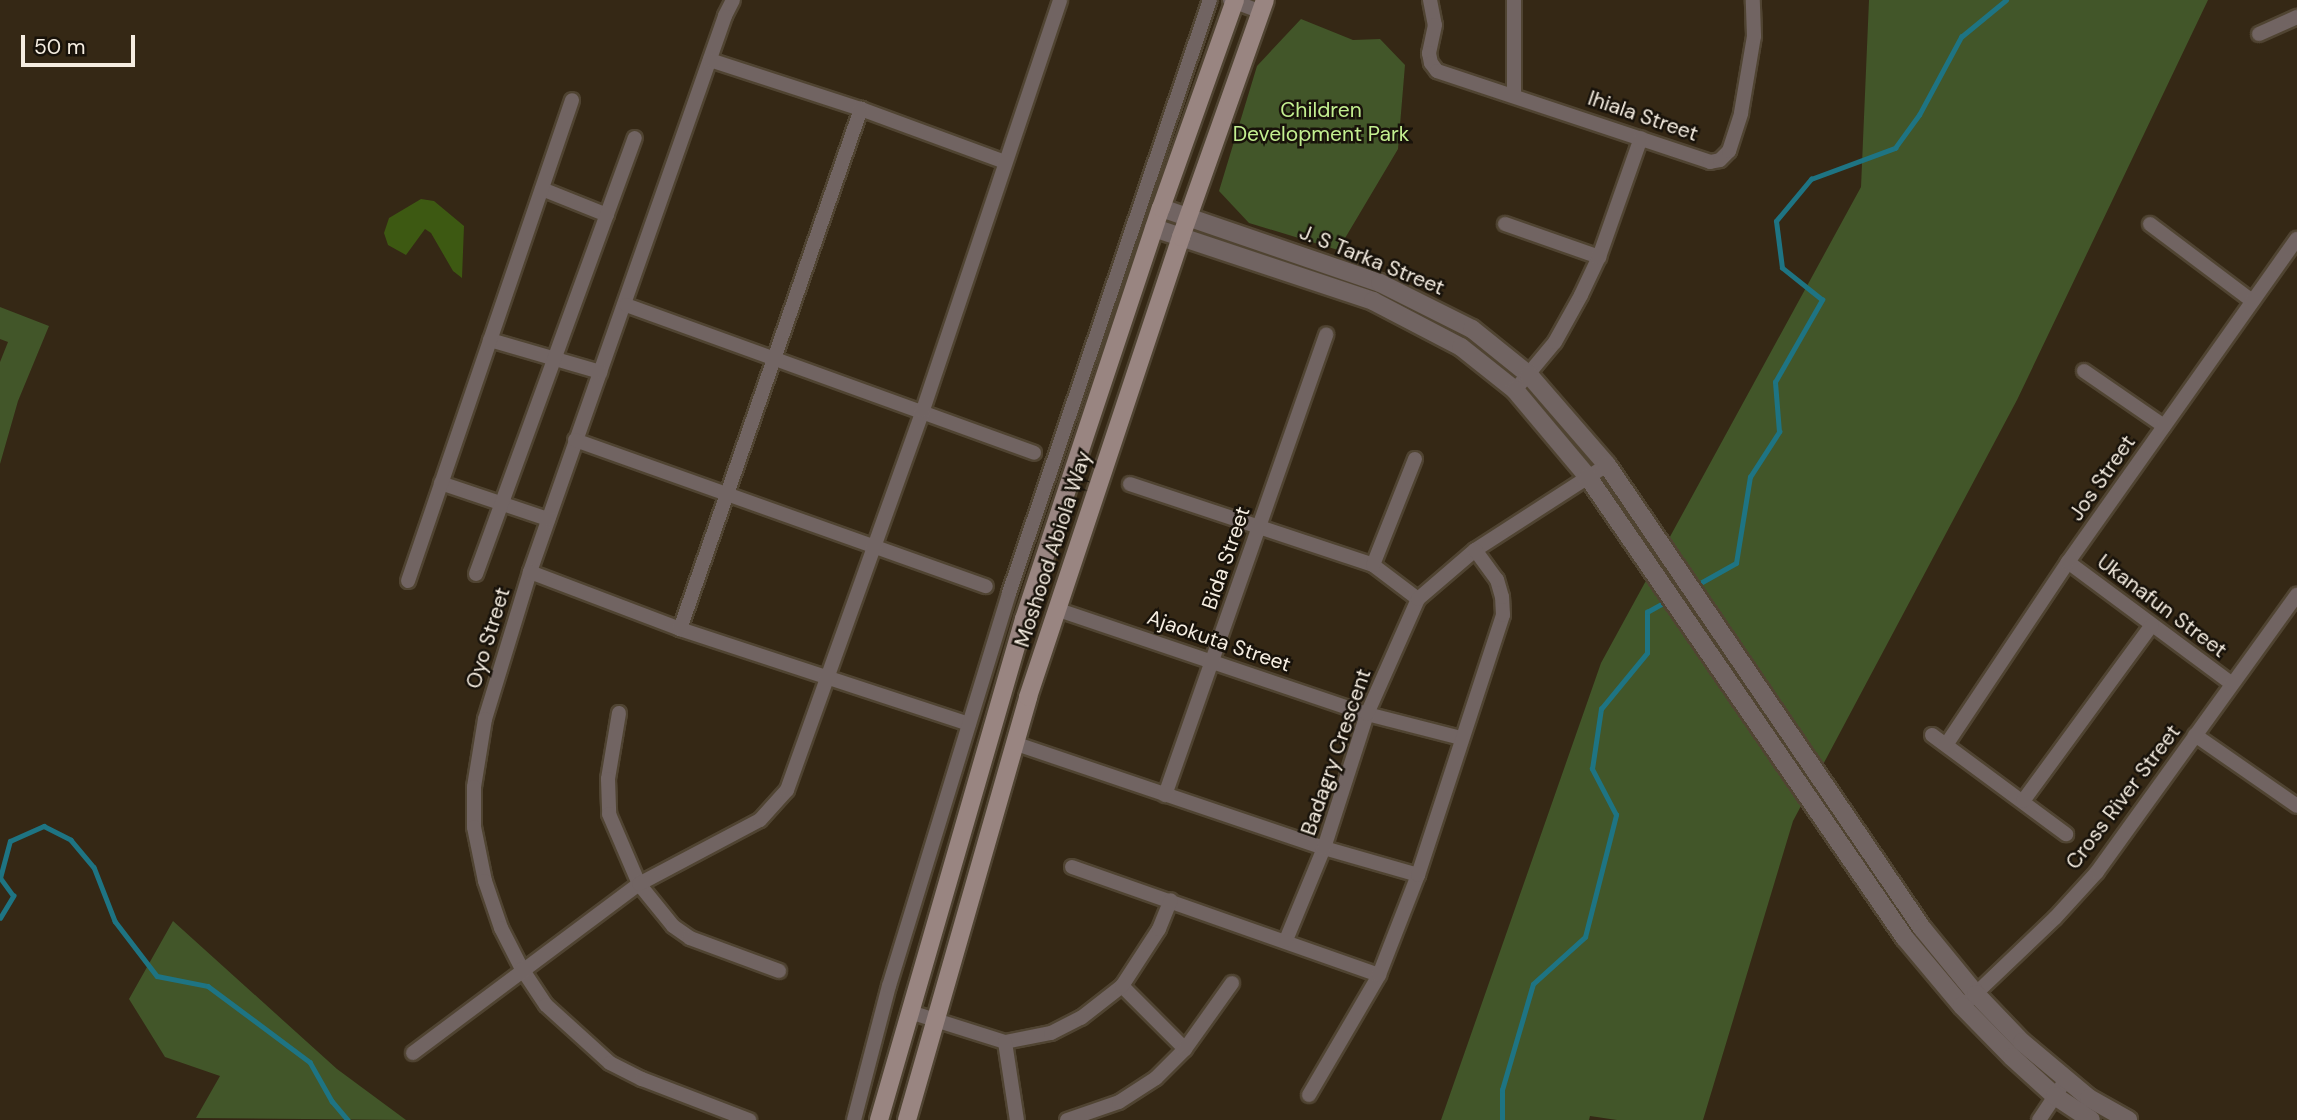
<!DOCTYPE html>
<style>
body{margin:0}
#map{position:relative;width:2297px;height:1120px;overflow:hidden;background:#352815;font-family:"DM Sans",sans-serif}
div>[style]{position:absolute}
.green>*{inset:0;background:#425629}
.forest>*{inset:0;background:#3d5912}
.stream>*{height:4.5px;margin:-2.25px;padding:0 2.25px;transform-origin:2.25px;border-radius:2.25px;background:#1e7483}
.roads{filter:drop-shadow(2px 0 #504432) drop-shadow(-2px 0 #504432) drop-shadow(0 2px #504432) drop-shadow(0 -2px #504432)}
.minor>*{height:14px;margin:-7px;padding:0 7px;transform-origin:7px;border-radius:7px;background:#716462}
.tertiary>*{height:18px;margin:-9px;padding:0 9px;transform-origin:9px;border-radius:9px;background:#716462}
.secondary>*{height:18px;margin:-9px;padding:0 9px;transform-origin:9px;border-radius:9px;background:#998581}
span{translate:-50% -50%;white-space:nowrap;text-align:center;line-height:1.15;-webkit-text-stroke:5px #18120a;paint-order:stroke}
.park-label{font-size:21px;color:#c3ef90}
.street-label{font-size:21px;color:#f5ede1}
.scale{position:absolute;left:21px;top:35px;width:114px;height:32px;box-sizing:border-box;border:4px solid #f5ede1;border-top:0;padding-left:9px;font-size:21px;line-height:24px;white-space:nowrap;color:#f5ede1;-webkit-text-stroke:5px #18120a;paint-order:stroke}
</style>
<div id="map">
<div class="green">
<div style="clip-path:polygon(1869px 0,2208px 0,2017px 400px,1793px 821px,1703px 1120px,1617px 1120px,1590px 1116px,1589px 1120px,1441px 1120px,1601px 663px,1861px 187px)"></div>
<div style="clip-path:polygon(1301px 19px,1353px 40px,1380px 39px,1405px 65px,1398px 149px,1338px 250px,1249px 223px,1219px 191px,1257px 66px)"></div>
<div style="clip-path:polygon(0 307px,49px 326px,18px 401px,0 464px,0 362px,8px 342px,0 339px)"></div>
<div style="clip-path:polygon(173px 921px,337px 1069px,406px 1120px,196px 1118px,220px 1076px,165px 1057px,129px 999px)"></div>
</div>
<div class="forest">
<div style="clip-path:polygon(421px 199px,434px 201px,464px 226px,462px 278px,453px 271px,431px 233px,425px 229px,406px 255px,388px 245px,384px 233px,389px 218px)"></div>
</div>
<div class="stream">
<div style="left:1695px;top:586px;width:47px;rotate:-29.3deg"></div>
<div style="left:1736px;top:563px;width:87px;rotate:-80.8deg"></div>
<div style="left:1750px;top:477px;width:54px;rotate:-57.2deg"></div>
<div style="left:1779px;top:432px;width:50px;rotate:-94.6deg"></div>
<div style="left:1775px;top:382px;width:95px;rotate:-60.2deg"></div>
<div style="left:1822px;top:300px;width:51px;rotate:-141.3deg"></div>
<div style="left:1782px;top:268px;width:47px;rotate:-97.3deg"></div>
<div style="left:1776px;top:221px;width:55px;rotate:-50.2deg"></div>
<div style="left:1811px;top:179px;width:90px;rotate:-20.3deg"></div>
<div style="left:1895px;top:148px;width:41px;rotate:-54deg"></div>
<div style="left:1919px;top:115px;width:89px;rotate:-61.7deg"></div>
<div style="left:1961px;top:37px;width:58px;rotate:-39.4deg"></div>
<div style="left:0;top:918px;width:26px;rotate:-59deg"></div>
<div style="left:13px;top:896px;width:22px;rotate:-126deg"></div>
<div style="left:0;top:878px;width:38px;rotate:-75deg"></div>
<div style="left:10px;top:841px;width:37px;rotate:-24deg"></div>
<div style="left:44px;top:826px;width:30px;rotate:27deg"></div>
<div style="left:71px;top:840px;width:35px;rotate:50deg"></div>
<div style="left:94px;top:867px;width:58px;rotate:68.7deg"></div>
<div style="left:115px;top:921px;width:69px;rotate:52.6deg"></div>
<div style="left:157px;top:976px;width:52px;rotate:11.1deg"></div>
<div style="left:208px;top:986px;width:127px;rotate:36.7deg"></div>
<div style="left:310px;top:1062px;width:45px;rotate:60.6deg"></div>
<div style="left:332px;top:1101px;width:25px;rotate:50deg"></div>
<div style="left:1502px;top:1120px;width:30px;rotate:-90deg"></div>
<div style="left:1502px;top:1090px;width:110px;rotate:-73.7deg"></div>
<div style="left:1533px;top:984px;width:70px;rotate:-42.1deg"></div>
<div style="left:1585px;top:937px;width:126px;rotate:-75.7deg"></div>
<div style="left:1616px;top:815px;width:52px;rotate:-117.6deg"></div>
<div style="left:1592px;top:769px;width:61px;rotate:-81.5deg"></div>
<div style="left:1601px;top:709px;width:72px;rotate:-50.6deg"></div>
<div style="left:1647px;top:653px;width:41px;rotate:-90deg"></div>
<div style="left:1647px;top:612px;width:25px;rotate:-29deg"></div>
</div>
<div class="roads">
<div class="minor">
<div style="left:733px;top:0;width:18px;rotate:117deg"></div>
<div style="left:725px;top:16px;width:589px;rotate:109.33deg"></div>
<div style="left:530px;top:572px;width:154px;rotate:107deg"></div>
<div style="left:485px;top:719px;width:69px;rotate:99.2deg"></div>
<div style="left:474px;top:787px;width:40px;rotate:90deg"></div>
<div style="left:474px;top:827px;width:55px;rotate:78.5deg"></div>
<div style="left:485px;top:881px;width:50px;rotate:71.2deg"></div>
<div style="left:501px;top:928px;width:46px;rotate:62.9deg"></div>
<div style="left:522px;top:969px;width:43px;rotate:56.3deg"></div>
<div style="left:546px;top:1005px;width:86px;rotate:42.2deg"></div>
<div style="left:610px;top:1063px;width:36px;rotate:27deg"></div>
<div style="left:642px;top:1079px;width:115px;rotate:21deg"></div>
<div style="left:1230px;top:0;width:33px;rotate:21deg"></div>
<div style="left:1430px;top:0;width:25px;rotate:79deg"></div>
<div style="left:1435px;top:25px;width:29px;rotate:102deg"></div>
<div style="left:1429px;top:53px;width:10px;rotate:79deg"></div>
<div style="left:1431px;top:63px;width:10px;rotate:53deg"></div>
<div style="left:1437px;top:71px;width:288px;rotate:18.4deg"></div>
<div style="left:1710px;top:162px;width:10px;rotate:-11deg"></div>
<div style="left:1720px;top:160px;width:13px;rotate:-45deg"></div>
<div style="left:1729px;top:151px;width:40px;rotate:-72deg"></div>
<div style="left:1741px;top:113px;width:78px;rotate:-80.4deg"></div>
<div style="left:1754px;top:36px;width:36px;rotate:-92deg"></div>
<div style="left:2259px;top:34px;width:42px;rotate:-24.1deg"></div>
<div style="left:710px;top:60px;width:159px;rotate:18deg"></div>
<div style="left:861px;top:109px;width:153px;rotate:20.2deg"></div>
<div style="left:1514px;top:95px;width:95px;rotate:-90deg"></div>
<div style="left:542px;top:189px;width:70px;rotate:21.8deg"></div>
<div style="left:1505px;top:224px;width:100px;rotate:19.3deg"></div>
<div style="left:2150px;top:224px;width:128px;rotate:37deg"></div>
<div style="left:626px;top:305px;width:434px;rotate:19.9deg"></div>
<div style="left:490px;top:340px;width:115px;rotate:16.2deg"></div>
<div style="left:2084px;top:371px;width:97px;rotate:34.5deg"></div>
<div style="left:1515px;top:390px;width:62px;rotate:-50.2deg"></div>
<div style="left:1555px;top:342px;width:54px;rotate:-61deg"></div>
<div style="left:1581px;top:295px;width:42px;rotate:-64.7deg"></div>
<div style="left:1599px;top:257px;width:126px;rotate:-70.6deg"></div>
<div style="left:575px;top:440px;width:436px;rotate:19.6deg"></div>
<div style="left:441px;top:483px;width:113px;rotate:18.6deg"></div>
<div style="left:1130px;top:484px;width:256px;rotate:18.4deg"></div>
<div style="left:1373px;top:565px;width:56px;rotate:37.1deg"></div>
<div style="left:2068px;top:562px;width:204px;rotate:36.6deg"></div>
<div style="left:1373px;top:565px;width:114px;rotate:-68.4deg"></div>
<div style="left:530px;top:572px;width:160px;rotate:20.8deg"></div>
<div style="left:680px;top:629px;width:304px;rotate:18.2deg"></div>
<div style="left:476px;top:574px;width:464px;rotate:-70deg"></div>
<div style="left:408px;top:581px;width:508px;rotate:-71.17deg"></div>
<div style="left:1056px;top:609px;width:328px;rotate:18.7deg"></div>
<div style="left:1367px;top:714px;width:97px;rotate:14.3deg"></div>
<div style="left:680px;top:629px;width:551px;rotate:-70.81deg"></div>
<div style="left:619px;top:713px;width:67px;rotate:99.5deg"></div>
<div style="left:608px;top:779px;width:35px;rotate:88deg"></div>
<div style="left:609px;top:814px;width:76px;rotate:66.8deg"></div>
<div style="left:639px;top:884px;width:54px;rotate:51deg"></div>
<div style="left:673px;top:926px;width:21px;rotate:35deg"></div>
<div style="left:690px;top:938px;width:95px;rotate:20.3deg"></div>
<div style="left:1932px;top:735px;width:167px;rotate:36.5deg"></div>
<div style="left:2195px;top:735px;width:124px;rotate:34.8deg"></div>
<div style="left:1014px;top:743px;width:327px;rotate:18.7deg"></div>
<div style="left:1324px;top:848px;width:98px;rotate:16deg"></div>
<div style="left:1946px;top:745px;width:220px;rotate:-56.3deg"></div>
<div style="left:2068px;top:562px;width:396px;rotate:-54.7deg"></div>
<div style="left:1165px;top:795px;width:488px;rotate:-70.7deg"></div>
<div style="left:2023px;top:801px;width:218px;rotate:-53.8deg"></div>
<div style="left:1072px;top:867px;width:325px;rotate:19.4deg"></div>
<div style="left:1286px;top:940px;width:100px;rotate:-67.6deg"></div>
<div style="left:1324px;top:848px;width:141px;rotate:-72.2deg"></div>
<div style="left:1367px;top:714px;width:126px;rotate:-66.1deg"></div>
<div style="left:1418px;top:599px;width:75px;rotate:-40.7deg"></div>
<div style="left:1475px;top:550px;width:157px;rotate:-32.8deg"></div>
<div style="left:1122px;top:986px;width:89px;rotate:45deg"></div>
<div style="left:1968px;top:1001px;width:120px;rotate:-43.7deg"></div>
<div style="left:2055px;top:918px;width:62px;rotate:-47.6deg"></div>
<div style="left:2097px;top:872px;width:342px;rotate:-54.2deg"></div>
<div style="left:910px;top:1012px;width:100px;rotate:17.5deg"></div>
<div style="left:1005px;top:1042px;width:47px;rotate:-11.1deg"></div>
<div style="left:1051px;top:1033px;width:34px;rotate:-27deg"></div>
<div style="left:1081px;top:1018px;width:52px;rotate:-38deg"></div>
<div style="left:1122px;top:986px;width:68px;rotate:-57deg"></div>
<div style="left:1159px;top:929px;width:31px;rotate:-68deg"></div>
<div style="left:1005px;top:1042px;width:79px;rotate:81.3deg"></div>
<div style="left:413px;top:1053px;width:282px;rotate:-36.8deg"></div>
<div style="left:639px;top:884px;width:137px;rotate:-27.9deg"></div>
<div style="left:760px;top:820px;width:40px;rotate:-48deg"></div>
<div style="left:787px;top:790px;width:404px;rotate:-70.3deg"></div>
<div style="left:923px;top:410px;width:432px;rotate:-71.5deg"></div>
<div style="left:1309px;top:1095px;width:139px;rotate:-59.7deg"></div>
<div style="left:1379px;top:975px;width:107px;rotate:-68.7deg"></div>
<div style="left:1418px;top:875px;width:274px;rotate:-71.9deg"></div>
<div style="left:1503px;top:615px;width:18px;rotate:-93deg"></div>
<div style="left:1502px;top:597px;width:18px;rotate:-106deg"></div>
<div style="left:1497px;top:580px;width:37px;rotate:-126deg"></div>
<div style="left:854px;top:1120px;width:138px;rotate:-75.4deg"></div>
<div style="left:889px;top:986px;width:411px;rotate:-73deg"></div>
<div style="left:1009px;top:593px;width:626px;rotate:-71.28deg"></div>
<div style="left:1067px;top:1120px;width:55px;rotate:-19.1deg"></div>
<div style="left:1119px;top:1102px;width:44px;rotate:-33deg"></div>
<div style="left:1156px;top:1078px;width:41px;rotate:-45deg"></div>
<div style="left:1185px;top:1049px;width:81px;rotate:-54.5deg"></div>
<div style="left:2039px;top:1120px;width:47px;rotate:-56.3deg"></div>
</div>
<div class="tertiary">
<div style="left:1161px;top:208px;width:231px;rotate:18.9deg"></div>
<div style="left:1380px;top:283px;width:103px;rotate:26.6deg"></div>
<div style="left:1472px;top:329px;width:73px;rotate:38.9deg"></div>
<div style="left:1529px;top:375px;width:119px;rotate:49.1deg"></div>
<div style="left:1607px;top:465px;width:560px;rotate:55.77deg"></div>
<div style="left:1922px;top:928px;width:85px;rotate:50.7deg"></div>
<div style="left:1976px;top:994px;width:66px;rotate:46.2deg"></div>
<div style="left:2022px;top:1042px;width:87px;rotate:39.9deg"></div>
<div style="left:2089px;top:1098px;width:45px;rotate:29.4deg"></div>
<div style="left:1154px;top:228px;width:231px;rotate:18.4deg"></div>
<div style="left:1373px;top:301px;width:99px;rotate:27.6deg"></div>
<div style="left:1461px;top:347px;width:69px;rotate:38.5deg"></div>
<div style="left:1515px;top:390px;width:114px;rotate:50deg"></div>
<div style="left:1588px;top:477px;width:559px;rotate:55.49deg"></div>
<div style="left:1905px;top:938px;width:89px;rotate:50deg"></div>
<div style="left:1962px;top:1006px;width:71px;rotate:45.6deg"></div>
<div style="left:2012px;top:1057px;width:58px;rotate:42.2deg"></div>
<div style="left:2055px;top:1096px;width:43px;rotate:33.7deg"></div>
</div>
<div class="secondary">
<div style="left:879px;top:1120px;width:522px;rotate:-73.86deg"></div>
<div style="left:1024px;top:619px;width:433px;rotate:-71.6deg"></div>
<div style="left:1161px;top:208px;width:221px;rotate:-70.4deg"></div>
<div style="left:907px;top:1120px;width:440px;rotate:-74deg"></div>
<div style="left:1028px;top:697px;width:485px;rotate:-71.6deg"></div>
<div style="left:1181px;top:237px;width:251px;rotate:-70.5deg"></div>
</div>
</div>
<div class="park-label">
<span style="left:1321px;top:122px">Children<br>Development Park</span>
</div>
<div class="street-label">
<span style="left:1643px;top:116px;rotate:19deg">Ihiala Street</span>
<span style="left:1372px;top:260px;rotate:22deg">J. S Tarka Street</span>
<span style="left:2102px;top:478px;rotate:-55deg">Jos Street</span>
<span style="left:1053px;top:549px;rotate:-72deg">Moshood Abiola Way</span>
<span style="left:1226px;top:558px;rotate:-71deg">Bida Street</span>
<span style="left:2162px;top:606px;rotate:37deg">Ukanafun Street</span>
<span style="left:488px;top:638px;rotate:-73deg">Oyo Street</span>
<span style="left:1219px;top:641px;rotate:19deg">Ajaokuta Street</span>
<span style="left:1336px;top:752px;rotate:-71deg">Badagry Crescent</span>
<span style="left:2123px;top:797px;rotate:-53deg">Cross River Street</span>
</div>
<div class="scale">50 m</div>
</div>
